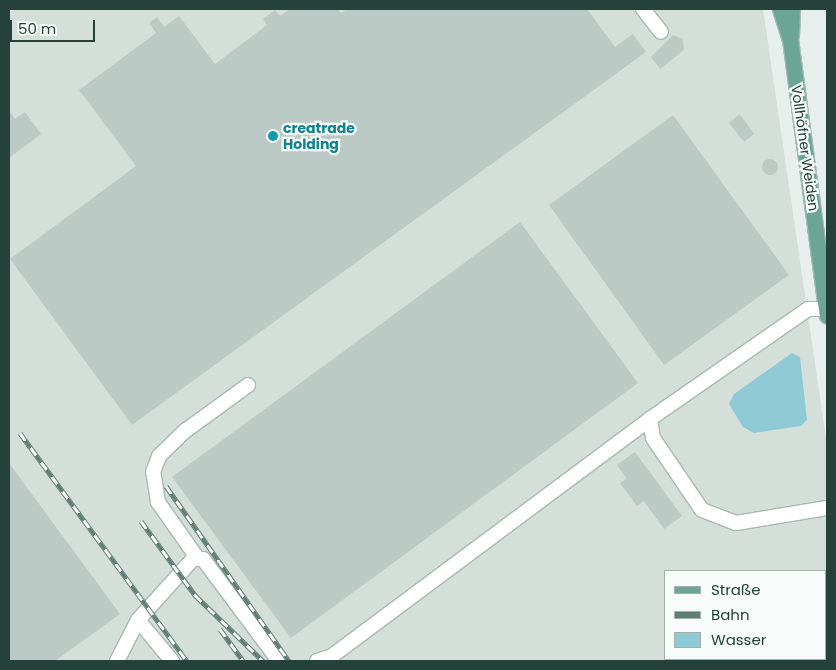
<!DOCTYPE html>
<meta charset="utf-8">
<style>
body{margin:0}
#map{position:relative;width:836px;height:670px;overflow:hidden;background:#e6efeb;font-family:Poppins,sans-serif}
div>[style]{position:absolute}
.built>*{inset:0;background:#d4dfda}
.water>*{inset:0;background:#8ec9d4}
.building>*{inset:0;background:#bbcac4}
.round{border-radius:50%}
.roads{filter:drop-shadow(1px 0 #a8b8b2) drop-shadow(-1px 0 #a8b8b2) drop-shadow(0 1px #a8b8b2) drop-shadow(0 -1px #a8b8b2)}
.minor>*{height:14px;margin:-7px;padding:0 7px;transform-origin:7px;border-radius:7px;background:#fff}
.major>*{height:15px;margin:-7.5px;padding:0 7.5px;transform-origin:7.5px;border-radius:7.5px;background:#6aa596}
.rail>*{height:5px;margin-top:-2.5px;transform-origin:0;background:repeating-linear-gradient(90deg,#f7fbf9 0 9px,#5f7d75 0 18px);box-sizing:border-box;border-block:1px solid #5f7d75}
.dots>*{width:14px;height:14px;translate:-50% -50%;box-sizing:border-box;border:2px solid #f7fbf9;border-radius:50%}
span{translate:-50% -50%;white-space:nowrap;text-align:center;line-height:1.15;-webkit-text-stroke:4.5px #f7fbf9;paint-order:stroke}
.culture-label{font-size:14px;color:#0d838f;font-weight:700}
.left{translate:0 -50%;text-align:left}
.street-label{font-size:14px;color:#24423a}
.frame{position:absolute;inset:0;border:10px solid #24423a;pointer-events:none}
.legend{position:absolute;left:664px;top:570px;width:162px;height:90px;box-sizing:border-box;background:#f7fbf9;border:1px solid #a3b1ad;margin:0;padding:6px 9px;list-style:none;font-size:15px;color:#24423a}
.legend li{display:flex;align-items:center;gap:10px;height:25px}
.legend b{width:25px;border:1px solid #a3b1ad}
.scale{position:absolute;left:10px;top:20px;width:85px;height:22px;box-sizing:border-box;border:2px solid #24423a;border-top:0;padding-left:6px;font-size:15px;line-height:18px;white-space:nowrap;color:#24423a;-webkit-text-stroke:4px #f7fbf9;paint-order:stroke}
</style>
<div id="map">
<div class="built">
<div style="clip-path:polygon(evenodd,20px 9px,763px 9px,827px 445px,827px 661px,9px 661px,9px 11px,20px 9px,665px 571px,825px 571px,825px 659px,665px 659px,665px 571px)"></div>
</div>
<div class="water">
<div style="clip-path:polygon(792px 353px,800px 357px,807px 420px,801px 426px,754px 433px,743px 427px,729px 404px,734px 394px)"></div>
</div>
<div class="building">
<div style="clip-path:polygon(290px 9px,338px 9px,341px 13px,347px 9px,587px 9px,615px 47px,633px 34px,646px 52px,132px 425px,10px 259px,136px 166px,79px 90px,156px 33px,149px 23px,157px 17px,164px 27px,179px 16px,215px 64px,267px 25px,263px 19px,275px 10px,280px 16px)"></div>
<div style="clip-path:polygon(673px 35px,683px 39px,684px 50px,660px 69px,651px 57px)"></div>
<div style="clip-path:polygon(9px 111px,15px 119px,25px 112px,41px 134px,9px 158px)"></div>
<div style="clip-path:polygon(740px 114px,754px 134px,744px 142px,729px 123px)"></div>
<div style="clip-path:polygon(673px 115px,789px 275px,664px 365px,549px 205px)"></div>
<div class="round" style="left:762px;top:159px;width:16px;height:16px"></div>
<div style="clip-path:polygon(520px 222px,638px 383px,291px 638px,172px 477px)"></div>
<div style="clip-path:polygon(635px 452px,682px 516px,664px 529px,644px 501px,637px 506px,620px 483px,627px 479px,617px 465px)"></div>
<div style="clip-path:polygon(9px 463px,120px 614px,55px 661px,9px 661px)"></div>
</div>
<div class="roads">
<div class="minor">
<div style="left:643px;top:9px;width:29px;rotate:52deg"></div>
<div style="left:826px;top:309px;width:18px;rotate:180deg"></div>
<div style="left:808px;top:309px;width:193px;rotate:145.2deg"></div>
<div style="left:650px;top:419px;width:19px;rotate:81deg"></div>
<div style="left:653px;top:438px;width:87px;rotate:55.8deg"></div>
<div style="left:702px;top:510px;width:36px;rotate:21deg"></div>
<div style="left:736px;top:523px;width:92px;rotate:-9.4deg"></div>
<div style="left:198px;top:559px;width:70px;rotate:-125.1deg"></div>
<div style="left:158px;top:502px;width:30px;rotate:-99deg"></div>
<div style="left:153px;top:472px;width:17px;rotate:-69deg"></div>
<div style="left:159px;top:456px;width:36px;rotate:-44deg"></div>
<div style="left:185px;top:431px;width:78px;rotate:-36.1deg"></div>
<div style="left:825px;top:608px;width:2px;rotate:-27deg"></div>
<div style="left:138px;top:620px;width:53px;rotate:50.3deg"></div>
<div style="left:117px;top:661px;width:46px;rotate:-62.9deg"></div>
<div style="left:138px;top:620px;width:82px;rotate:-48deg"></div>
<div style="left:193px;top:559px;width:10px"></div>
<div style="left:203px;top:559px;width:127px;rotate:53.3deg"></div>
<div style="left:317px;top:661px;width:16px;rotate:-18deg"></div>
<div style="left:332px;top:656px;width:397px;rotate:-36.7deg"></div>
<div style="left:724px;top:661px;width:4px;rotate:-34deg"></div>
</div>
<div class="major">
<div style="left:780px;top:9px;width:32px;rotate:72deg"></div>
<div style="left:790px;top:39px;width:279px;rotate:82.4deg"></div>
<div style="left:791px;top:35px;width:26px;rotate:-88deg"></div>
</div>
</div>
<div class="rail">
<div style="left:20px;top:433px;width:283px;rotate:53.8deg"></div>
<div style="left:166px;top:486px;width:214px;rotate:54.9deg"></div>
<div style="left:141px;top:521px;width:92px;rotate:53.9deg"></div>
<div style="left:195px;top:595px;width:95px;rotate:44.1deg"></div>
<div style="left:220px;top:629px;width:39px;rotate:54deg"></div>
</div>
<div class="dots">
<div style="left:273px;top:136px;background:#0f9aa8"></div>
</div>
<div class="culture-label">
<span class="left" style="left:283px;top:136px">creatrade<br>Holding</span>
</div>
<div class="street-label">
<span style="left:805px;top:148px;rotate:82deg">Vollhöfner Weiden</span>
</div>
<div class="frame"></div>
<ul class="legend">
<li><b style="height:6px;background:#6aa596"></b>Straße</li>
<li><b style="height:6px;background:#5f7d75"></b>Bahn</li>
<li><b style="height:14px;background:#8ec9d4"></b>Wasser</li>
</ul>
<div class="scale">50 m</div>
</div>
